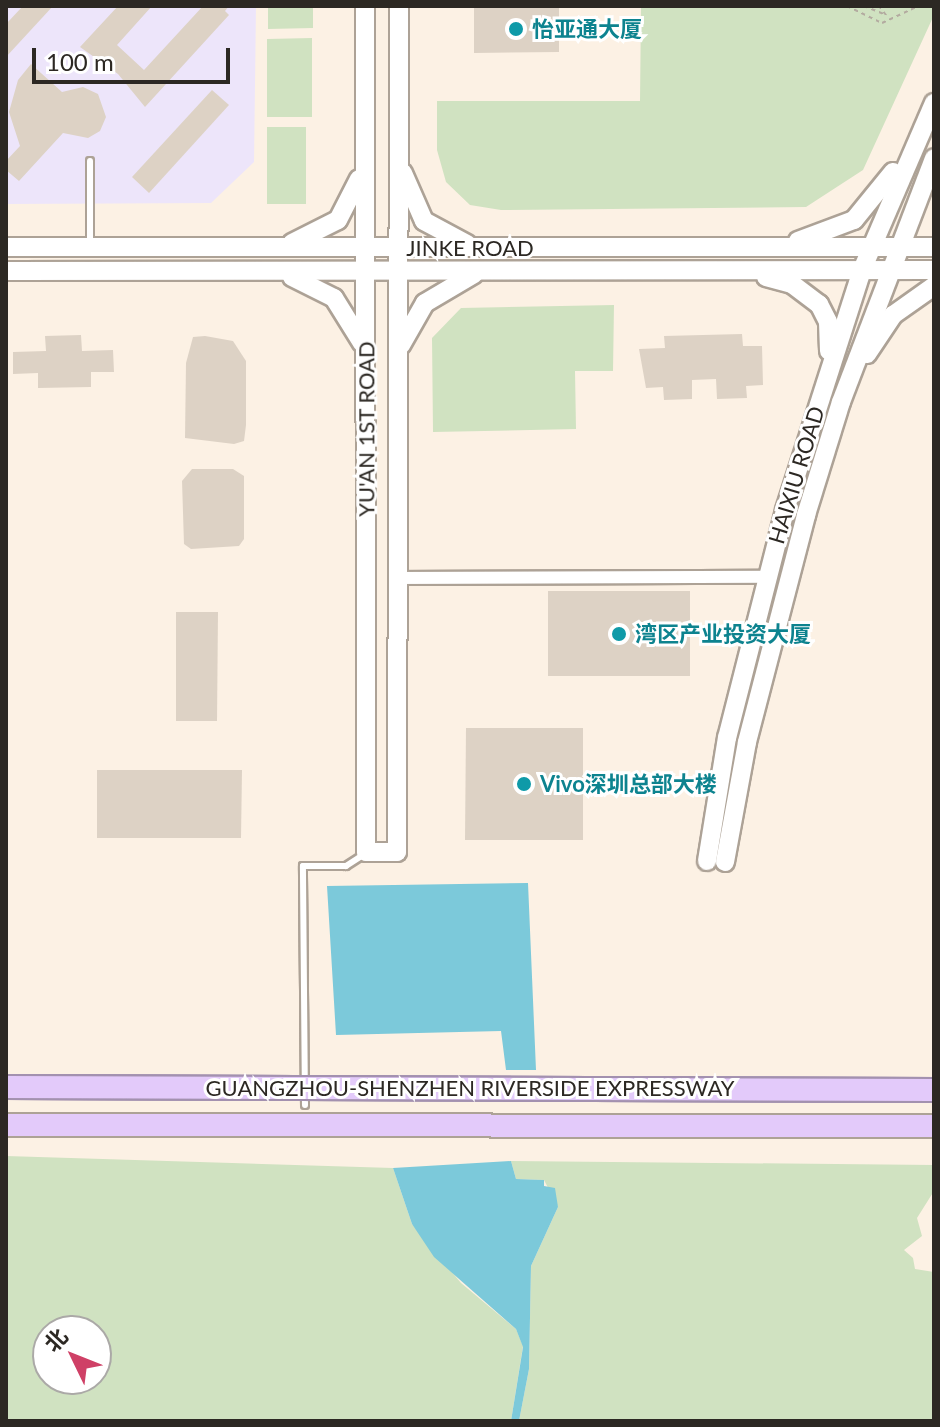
<!DOCTYPE html>
<meta charset="utf-8">
<style>
body{margin:0}
#map{position:relative;width:940px;height:1427px;overflow:hidden;background:#fcf1e4;font-family:Lato,"Noto Sans SC",sans-serif}
div>[style]{position:absolute}
.education>*{inset:0;background:#ede5fa}
.green>*{inset:0;background:#d0e2c1}
.water>*{inset:0;background:#7cc9da}
.building>*{inset:0;background:#ddd2c5}
.path>*{height:2px;margin-top:-1px;transform-origin:0;background:repeating-linear-gradient(90deg,#b3aba0 0 4px,transparent 0 8px)}
.roads{filter:drop-shadow(2px 0 #ada296) drop-shadow(-2px 0 #ada296) drop-shadow(0 2px #ada296) drop-shadow(0 -2px #ada296)}
.lane>*{height:6px;margin:-3px;padding:0 3px;transform-origin:3px;border-radius:3px;background:#fff}
.street>*{height:12px;margin:-6px;padding:0 6px;transform-origin:6px;border-radius:6px;background:#fff}
.secondary>*{height:18px;margin:-9px;padding:0 9px;transform-origin:9px;border-radius:9px;background:#fff}
.highway>*{height:22px;margin:-11px;padding:0 11px;transform-origin:11px;border-radius:11px;background:#e3cafa}
.bridges{filter:drop-shadow(2px 0 #a391af) drop-shadow(-2px 0 #a391af) drop-shadow(0 2px #a391af) drop-shadow(0 -2px #a391af)}
.highway-bridge>*{height:22px;margin:-11px;padding:0 11px;transform-origin:11px;border-radius:11px;background:#e3cafa}
.dots>*{width:22px;height:22px;translate:-50% -50%;box-sizing:border-box;border:4px solid #fff;border-radius:50%}
span{translate:-50% -50%;white-space:nowrap;text-align:center;line-height:1.15;-webkit-text-stroke:6px #fff;paint-order:stroke}
.culture-label{font-size:22px;color:#0d838f;font-weight:700}
.left{translate:0 -50%;text-align:left}
.street-label{font-size:22px;color:#2c2823}
.frame{position:absolute;inset:0;border:8px solid #2c2823;pointer-events:none}
.north{position:absolute;left:32px;top:1315px;width:80px;height:80px;box-sizing:border-box;background:#fff;border:2px solid #aba9a7;border-radius:50%;rotate:313deg;font-size:22px;font-weight:700;line-height:32px;text-align:center;color:#2c2823}
.north::after{content:'';display:block;margin:auto;width:28px;height:36px;background:#cf4066;clip-path:polygon(50% 0,100% 100%,50% 72%,0 100%)}
.scale{position:absolute;left:32px;top:48px;width:198px;height:36px;box-sizing:border-box;border:4px solid #2c2823;border-top:0;padding-left:10px;font-size:24px;line-height:28px;white-space:nowrap;color:#2c2823;-webkit-text-stroke:6px #fff;paint-order:stroke}
</style>
<div id="map">
<div class="education">
<div style="clip-path:polygon(6px 6px,256px 6px,254px 162px,211px 203px,6px 204px)"></div>
</div>
<div class="green">
<div style="clip-path:polygon(268px 6px,313px 6px,313px 28px,268px 29px)"></div>
<div style="clip-path:polygon(641px 6px,934px 6px,934px 15px,863px 170px,806px 207px,501px 210px,470px 205px,446px 182px,437px 150px,437px 101px,640px 101px)"></div>
<div style="clip-path:polygon(312px 38px,312px 117px,267px 117px,267px 39px)"></div>
<div style="clip-path:polygon(267px 127px,306px 127px,306px 204px,267px 204px)"></div>
<div style="clip-path:polygon(614px 305px,613px 371px,575px 371px,576px 429px,433px 432px,432px 338px,461px 308px)"></div>
<div style="clip-path:polygon(evenodd,6px 1156px,393px 1168px,412px 1224px,461px 1283px,516px 1329px,523px 1346px,511px 1421px,6px 1421px,6px 1156px,48px 1331px,96px 1331px,96px 1379px,48px 1379px,48px 1331px)"></div>
<div style="clip-path:polygon(511px 1161px,934px 1165px,934px 1191px,917px 1218px,922px 1236px,904px 1250px,913px 1258px,915px 1269px,934px 1272px,934px 1421px,519px 1421px,529px 1369px,531px 1266px,558px 1207px,544px 1180px,516px 1179px)"></div>
</div>
<div class="water">
<div style="clip-path:polygon(528px 883px,536px 1070px,506px 1070px,501px 1031px,336px 1035px,327px 886px)"></div>
<div style="clip-path:polygon(511px 1161px,516px 1179px,544px 1180px,544px 1186px,555px 1188px,558px 1207px,531px 1266px,529px 1369px,519px 1421px,511px 1421px,523px 1347px,516px 1329px,434px 1257px,412px 1224px,393px 1168px)"></div>
</div>
<div class="building">
<div style="clip-path:polygon(23px 6px,53px 6px,6px 57px,6px 24px)"></div>
<div style="clip-path:polygon(118px 6px,152px 6px,117px 45px,144px 70px,203px 6px,229px 6px,225px 11px,229px 15px,145px 107px,118px 74px,80px 47px)"></div>
<div style="clip-path:polygon(474px 6px,559px 6px,559px 52px,474px 53px)"></div>
<div style="clip-path:polygon(31px 64px,62px 92px,83px 87px,98px 94px,106px 117px,100px 131px,88px 138px,63px 133px,19px 181px,6px 170px,6px 161px,20px 146px,9px 112px,18px 80px)"></div>
<div style="clip-path:polygon(212px 90px,229px 105px,149px 193px,132px 177px)"></div>
<div style="clip-path:polygon(742px 334px,743px 346px,762px 346px,763px 385px,746px 386px,747px 398px,717px 399px,716px 379px,692px 380px,692px 399px,664px 400px,663px 387px,646px 388px,639px 349px,665px 348px,664px 336px)"></div>
<div style="clip-path:polygon(81px 335px,82px 351px,113px 350px,114px 372px,91px 372px,91px 387px,38px 388px,38px 373px,13px 374px,13px 352px,46px 351px,45px 336px)"></div>
<div style="clip-path:polygon(205px 336px,233px 341px,246px 361px,246px 425px,244px 441px,234px 444px,185px 438px,186px 363px,193px 337px)"></div>
<div style="clip-path:polygon(192px 469px,233px 469px,244px 476px,244px 539px,239px 546px,191px 549px,184px 544px,182px 481px)"></div>
<div style="clip-path:polygon(548px 591px,690px 591px,690px 676px,548px 676px)"></div>
<div style="clip-path:polygon(176px 612px,218px 612px,217px 721px,176px 721px)"></div>
<div style="clip-path:polygon(466px 728px,583px 728px,583px 840px,465px 840px)"></div>
<div style="clip-path:polygon(97px 770px,242px 770px,241px 838px,97px 838px)"></div>
</div>
<div class="path">
<div style="left:847px;top:6px;width:39px;rotate:26deg"></div>
<div style="left:882px;top:23px;width:40px;rotate:-25deg"></div>
<div style="left:864px;top:6px;width:24px;rotate:22deg"></div>
<div style="left:886px;top:15px;width:11px;rotate:-128deg"></div>
</div>
<div class="roads">
<div class="lane">
<div style="left:90px;top:243px;width:82px;rotate:-90deg"></div>
<div style="left:305px;top:1105px;width:239px;rotate:-90.5deg"></div>
<div style="left:303px;top:866px;width:43px"></div>
<div style="left:346px;top:866px;width:24px;rotate:-33deg"></div>
</div>
<div class="street">
<div style="left:399px;top:578px;width:367px;rotate:-0.2deg"></div>
</div>
<div class="secondary">
<div style="left:365px;top:6px;width:846px;rotate:89.93deg"></div>
<div style="left:366px;top:852px;width:31px"></div>
<div style="left:397px;top:852px;width:846px;rotate:-89.86deg"></div>
<div style="left:403px;top:173px;width:52px;rotate:66.4deg"></div>
<div style="left:424px;top:221px;width:49px;rotate:28.1deg"></div>
<div style="left:798px;top:241px;width:60px;rotate:-20.6deg"></div>
<div style="left:854px;top:220px;width:62px;rotate:-50.9deg"></div>
<div style="left:292px;top:243px;width:51px;rotate:-26.6deg"></div>
<div style="left:338px;top:220px;width:46px;rotate:-62.9deg"></div>
<div style="left:6px;top:247px;width:928px"></div>
<div style="left:6px;top:271px;width:928px;rotate:-0.06deg"></div>
<div style="left:292px;top:277px;width:47px;rotate:26.6deg"></div>
<div style="left:334px;top:298px;width:53px;rotate:58.1deg"></div>
<div style="left:766px;top:277px;width:27px;rotate:15deg"></div>
<div style="left:792px;top:284px;width:34px;rotate:37deg"></div>
<div style="left:819px;top:304px;width:20px;rotate:63deg"></div>
<div style="left:828px;top:322px;width:29px;rotate:88deg"></div>
<div style="left:401px;top:345px;width:48px;rotate:-60.3deg"></div>
<div style="left:425px;top:303px;width:57px;rotate:-30.6deg"></div>
<div style="left:867px;top:354px;width:47px;rotate:-56.3deg"></div>
<div style="left:893px;top:315px;width:50px;rotate:-35.3deg"></div>
<div style="left:707px;top:861px;width:125px;rotate:-80.8deg"></div>
<div style="left:727px;top:738px;width:235px;rotate:-75.7deg"></div>
<div style="left:785px;top:510px;width:252px;rotate:-72.2deg"></div>
<div style="left:862px;top:270px;width:182px;rotate:-66.7deg"></div>
<div style="left:725px;top:862px;width:122px;rotate:-79.6deg"></div>
<div style="left:747px;top:742px;width:235px;rotate:-75.4deg"></div>
<div style="left:806px;top:515px;width:118px;rotate:-72.8deg"></div>
<div style="left:841px;top:402px;width:261px;rotate:-69.1deg"></div>
</div>
<div class="highway">
<div style="left:6px;top:1125px;width:928px;rotate:0.06deg"></div>
</div>
</div>
<div class="bridges">
<div class="highway-bridge">
<div style="left:6px;top:1087px;width:928px;rotate:0.19deg"></div>
</div>
</div>
<div class="dots">
<div style="left:516px;top:29px;background:#0f9aa8"></div>
<div style="left:619px;top:634px;background:#0f9aa8"></div>
<div style="left:524px;top:784px;background:#0f9aa8"></div>
</div>
<div class="culture-label">
<span class="left" style="left:532px;top:29px">怡亚通大厦</span>
<span class="left" style="left:635px;top:634px">湾区产业投资大厦</span>
<span class="left" style="left:540px;top:784px">Vivo深圳总部大楼</span>
</div>
<div class="street-label">
<span style="left:470px;top:248px">JINKE ROAD</span>
<span style="left:366px;top:429px;rotate:-90deg">YU'AN 1ST ROAD</span>
<span style="left:796px;top:475px;rotate:-73deg">HAIXIU ROAD</span>
<span style="left:470px;top:1088px">GUANGZHOU-SHENZHEN RIVERSIDE EXPRESSWAY</span>
</div>
<div class="frame"></div>
<div class="north">北</div>
<div class="scale">100 m</div>
</div>
